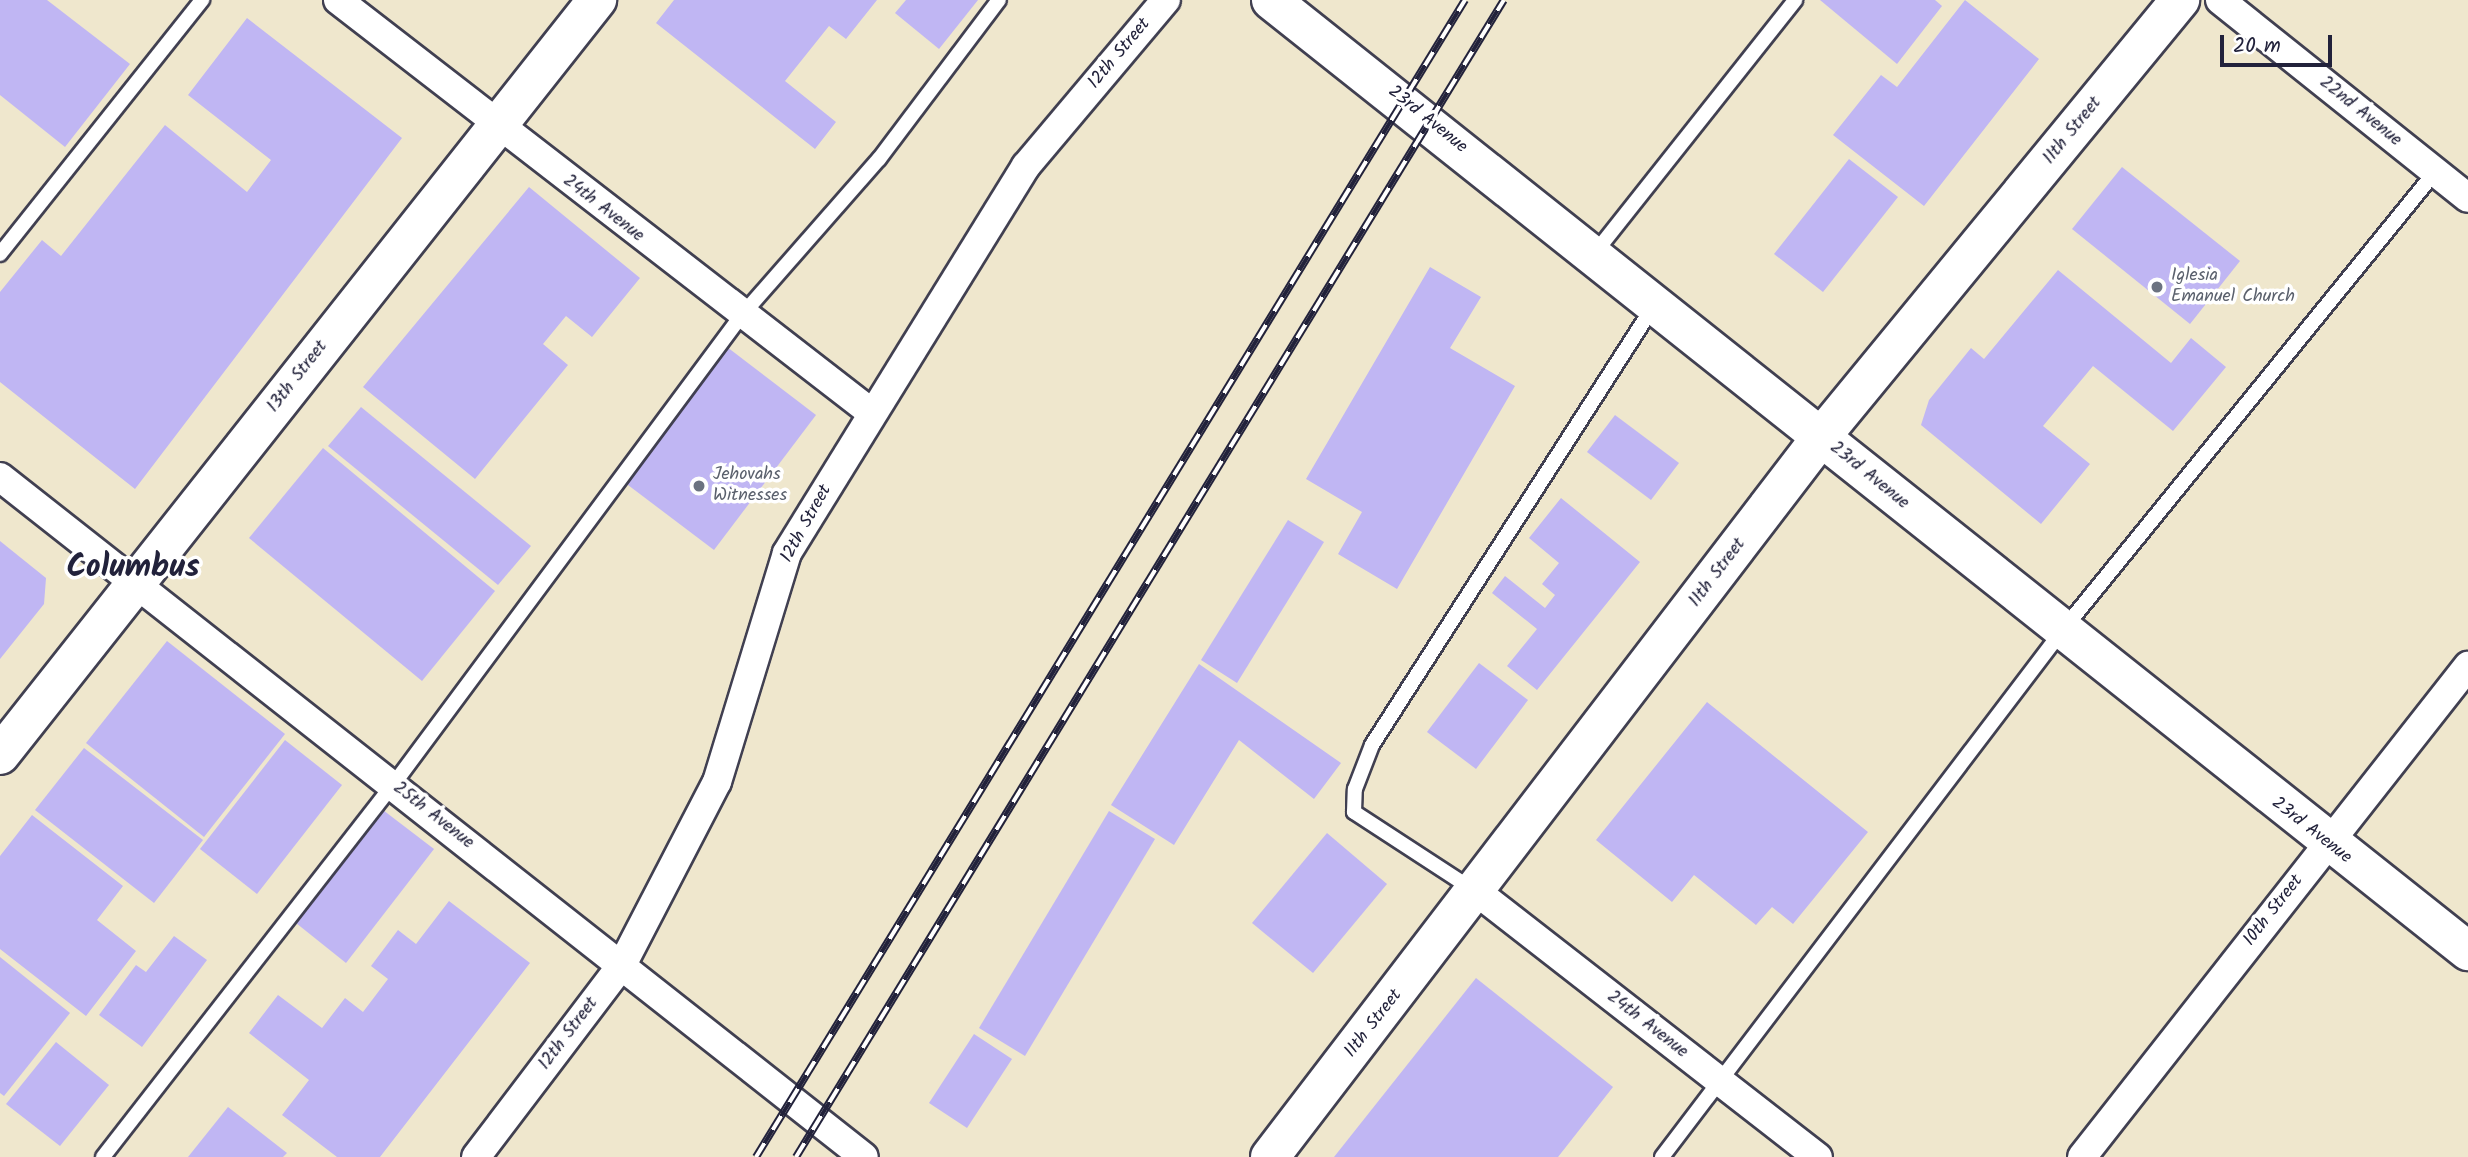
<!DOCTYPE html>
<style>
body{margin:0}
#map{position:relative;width:2468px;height:1157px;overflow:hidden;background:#efe7cd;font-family:Kalam,sans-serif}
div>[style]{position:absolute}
.building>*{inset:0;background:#c0b6f3}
.roads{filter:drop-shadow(2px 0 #414051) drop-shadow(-2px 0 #414051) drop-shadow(0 2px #414051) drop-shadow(0 -2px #414051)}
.lane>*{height:14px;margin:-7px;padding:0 7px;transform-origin:7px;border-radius:7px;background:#fff}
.street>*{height:28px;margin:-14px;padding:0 14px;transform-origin:14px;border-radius:14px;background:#fff}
.secondary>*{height:38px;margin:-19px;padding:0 19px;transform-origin:19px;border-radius:19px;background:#fff}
.rail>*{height:8px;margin-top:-4px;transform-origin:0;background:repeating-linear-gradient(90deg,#fff 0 16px,#22223b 0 32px);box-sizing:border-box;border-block:2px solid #22223b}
.dots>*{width:19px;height:19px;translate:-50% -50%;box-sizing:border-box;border:4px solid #fff;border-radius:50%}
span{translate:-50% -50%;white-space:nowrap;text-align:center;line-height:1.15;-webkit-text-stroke:7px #fff;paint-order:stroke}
.street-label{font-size:18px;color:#22223b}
.worship-label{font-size:18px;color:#5b616d}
.left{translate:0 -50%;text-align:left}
.town-label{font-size:32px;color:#22223b;font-weight:700}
.scale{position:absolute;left:2220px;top:35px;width:112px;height:32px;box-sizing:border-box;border:4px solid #22223b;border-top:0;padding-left:9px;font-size:21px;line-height:24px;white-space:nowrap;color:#22223b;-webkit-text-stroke:5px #fff;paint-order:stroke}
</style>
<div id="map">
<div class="building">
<div style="clip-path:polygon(0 0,47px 0,130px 64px,65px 147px,0 95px)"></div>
<div style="clip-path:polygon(674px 0,877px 0,846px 39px,829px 26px,785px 81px,836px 122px,815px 149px,656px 23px)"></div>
<div style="clip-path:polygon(906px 0,978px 0,939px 49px,895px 13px)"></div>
<div style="clip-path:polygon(1820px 0,1935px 0,1942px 6px,1897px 64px)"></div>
<div style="clip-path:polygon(1965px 0,2039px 59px,1924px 206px,1833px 135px,1881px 75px,1897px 87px)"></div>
<div style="clip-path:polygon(247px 18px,402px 138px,135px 489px,0 382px,0 292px,42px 240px,61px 256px,165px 125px,247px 192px,271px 160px,188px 95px)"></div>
<div style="clip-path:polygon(1849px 159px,1898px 197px,1823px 292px,1774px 254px)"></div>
<div style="clip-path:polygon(2122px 167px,2240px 261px,2190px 324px,2072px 229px)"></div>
<div style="clip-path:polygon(529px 187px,640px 278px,592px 337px,566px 316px,543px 344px,568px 365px,475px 479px,363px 387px)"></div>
<div style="clip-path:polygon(1430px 267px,1481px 297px,1450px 348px,1515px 386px,1397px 589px,1338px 554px,1362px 512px,1306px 479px)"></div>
<div style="clip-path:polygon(2058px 270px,2171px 363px,2191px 338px,2226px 367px,2173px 431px,2093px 366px,2043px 426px,2090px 464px,2041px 524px,1921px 425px,1929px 400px,1971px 348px,1984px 359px)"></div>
<div style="clip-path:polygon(727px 347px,816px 415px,714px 550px,624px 482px)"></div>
<div style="clip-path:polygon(361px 407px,531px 546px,498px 585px,328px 446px)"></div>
<div style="clip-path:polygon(1615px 415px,1679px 463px,1651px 500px,1587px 452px)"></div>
<div style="clip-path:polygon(323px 448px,495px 591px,422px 681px,249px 538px)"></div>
<div style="clip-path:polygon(1561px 498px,1640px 562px,1537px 690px,1507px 666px,1537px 629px,1492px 593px,1505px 576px,1545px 608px,1555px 595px,1542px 584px,1559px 563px,1529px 538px)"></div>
<div style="clip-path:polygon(1288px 520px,1324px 542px,1237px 683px,1201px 660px)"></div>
<div style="clip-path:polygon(0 541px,46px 578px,44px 604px,0 659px)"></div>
<div style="clip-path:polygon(167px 641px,285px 734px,204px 837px,86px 743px)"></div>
<div style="clip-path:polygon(1479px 663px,1528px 700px,1476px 769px,1427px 732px)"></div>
<div style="clip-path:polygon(1199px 664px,1341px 763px,1314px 799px,1239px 740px,1174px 845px,1111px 805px)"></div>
<div style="clip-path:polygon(1707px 702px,1868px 832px,1793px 924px,1772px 907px,1756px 925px,1694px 875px,1672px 902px,1596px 840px)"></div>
<div style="clip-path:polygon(285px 740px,342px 785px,257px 894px,200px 849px)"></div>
<div style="clip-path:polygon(84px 748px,203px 840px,154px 903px,35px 810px)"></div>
<div style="clip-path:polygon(379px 807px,434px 849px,346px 963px,291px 919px)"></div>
<div style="clip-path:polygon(1109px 811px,1155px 839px,1025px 1056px,979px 1028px)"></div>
<div style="clip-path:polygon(32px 815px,123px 886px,97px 920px,136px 951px,86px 1016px,0 949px,0 856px)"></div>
<div style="clip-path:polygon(1327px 833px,1387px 884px,1313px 973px,1252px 923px)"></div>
<div style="clip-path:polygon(449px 901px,530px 963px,380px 1157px,337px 1157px,282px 1115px,309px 1080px,249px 1033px,278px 995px,322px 1028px,345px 998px,363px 1012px,388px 979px,371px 966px,398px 930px,416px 944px)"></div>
<div style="clip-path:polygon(174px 936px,207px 960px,142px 1047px,99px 1015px,136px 965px,146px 972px)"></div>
<div style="clip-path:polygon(0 957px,70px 1013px,4px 1096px,0 1093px)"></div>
<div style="clip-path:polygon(1476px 978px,1613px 1087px,1558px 1157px,1334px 1157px)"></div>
<div style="clip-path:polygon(974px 1034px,1012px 1059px,967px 1128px,929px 1103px)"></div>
<div style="clip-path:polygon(56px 1042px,109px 1085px,60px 1146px,6px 1104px)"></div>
<div style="clip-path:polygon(228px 1107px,287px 1153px,283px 1157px,188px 1157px)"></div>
</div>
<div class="roads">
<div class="lane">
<div style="left:0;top:254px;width:325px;rotate:-51.5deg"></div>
<div style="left:1594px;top:254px;width:324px;rotate:-51.6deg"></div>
<div style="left:1472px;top:889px;width:141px;rotate:-146.9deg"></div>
<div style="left:1354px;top:812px;width:23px;rotate:-88deg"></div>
<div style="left:1355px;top:789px;width:47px;rotate:-68.9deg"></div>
<div style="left:1372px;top:745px;width:520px;rotate:-57.32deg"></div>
<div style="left:103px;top:1157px;width:472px;rotate:-52.1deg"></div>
<div style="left:393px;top:785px;width:584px;rotate:-53.42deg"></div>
<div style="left:741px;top:316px;width:209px;rotate:-48.7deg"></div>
<div style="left:879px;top:159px;width:199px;rotate:-53deg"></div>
<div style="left:1662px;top:1157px;width:661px;rotate:-52.75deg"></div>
<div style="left:2062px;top:631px;width:591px;rotate:-50.9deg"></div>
</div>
<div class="street">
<div style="left:338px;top:0;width:675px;rotate:37.72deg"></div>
<div style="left:2220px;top:0;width:317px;rotate:38.6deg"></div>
<div style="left:0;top:477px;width:1099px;rotate:38.2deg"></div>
<div style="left:1477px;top:892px;width:432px;rotate:37.9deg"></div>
<div style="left:476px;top:1157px;width:241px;rotate:-52.8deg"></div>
<div style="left:622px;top:965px;width:206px;rotate:-62.6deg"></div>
<div style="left:717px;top:782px;width:239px;rotate:-73deg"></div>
<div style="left:787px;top:553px;width:455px;rotate:-58.3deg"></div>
<div style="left:1026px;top:166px;width:217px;rotate:-49.9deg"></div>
<div style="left:2082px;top:1157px;width:625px;rotate:-51.83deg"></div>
</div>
<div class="secondary">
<div style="left:1271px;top:0;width:1529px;rotate:38.47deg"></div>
<div style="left:0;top:755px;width:963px;rotate:-51.67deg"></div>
<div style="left:1270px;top:1157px;width:907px;rotate:-52.57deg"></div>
<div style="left:1821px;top:437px;width:566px;rotate:-50.6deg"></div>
</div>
</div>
<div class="rail">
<div style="left:756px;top:1157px;width:1357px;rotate:-58.5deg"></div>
<div style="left:796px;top:1157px;width:1356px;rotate:-58.54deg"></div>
</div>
<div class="dots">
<div style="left:2157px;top:287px;background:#6b7280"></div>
<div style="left:699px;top:486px;background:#6b7280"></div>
</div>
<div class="street-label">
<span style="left:1120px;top:54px;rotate:-50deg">12th Street</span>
<span style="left:2360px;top:112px;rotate:39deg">22nd Avenue</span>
<span style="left:1427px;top:120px;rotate:39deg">23rd Avenue</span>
<span style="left:2073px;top:131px;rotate:-51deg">11th Street</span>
<span style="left:603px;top:209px;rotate:38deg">24th Avenue</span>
<span style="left:298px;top:377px;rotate:-52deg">13th Street</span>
<span style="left:1869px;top:476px;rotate:39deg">23rd Avenue</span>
<span style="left:807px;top:524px;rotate:-61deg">12th Street</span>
<span style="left:1718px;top:573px;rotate:-53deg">11th Street</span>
<span style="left:433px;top:816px;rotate:38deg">25th Avenue</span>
<span style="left:2311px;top:831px;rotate:38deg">23rd Avenue</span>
<span style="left:2274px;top:911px;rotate:-52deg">10th Street</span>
<span style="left:1374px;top:1024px;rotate:-52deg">11th Street</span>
<span style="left:1647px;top:1025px;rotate:38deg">24th Avenue</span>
<span style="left:569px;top:1034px;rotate:-53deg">12th Street</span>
</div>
<div class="worship-label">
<span class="left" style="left:2171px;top:287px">Iglesia<br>Emanuel Church</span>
<span class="left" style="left:713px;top:486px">Jehovahs<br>Witnesses</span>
</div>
<div class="town-label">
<span style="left:133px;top:568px">Columbus</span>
</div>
<div class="scale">20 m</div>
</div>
